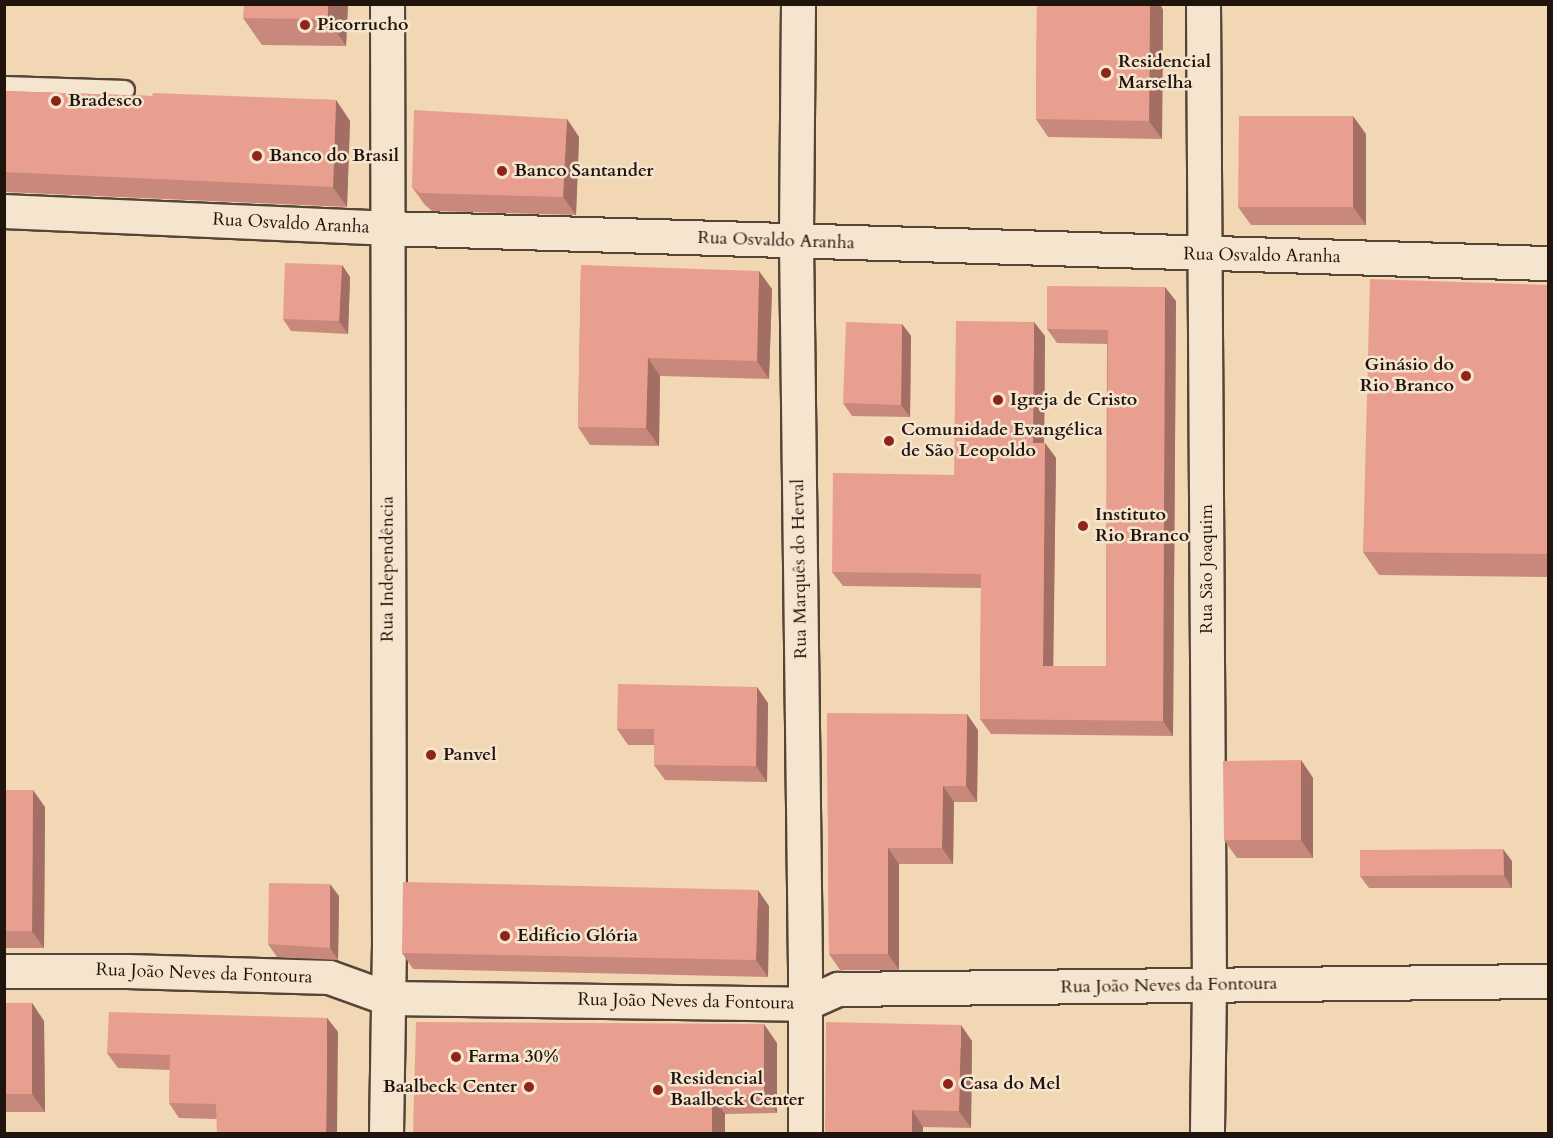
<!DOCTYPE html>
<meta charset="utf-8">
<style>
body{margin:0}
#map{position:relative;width:1553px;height:1138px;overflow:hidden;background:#f1d7b3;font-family:Cardo,serif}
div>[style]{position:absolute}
.roads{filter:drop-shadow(2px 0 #554536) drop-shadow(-2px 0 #554536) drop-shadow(0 2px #554536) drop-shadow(0 -2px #554536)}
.service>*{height:18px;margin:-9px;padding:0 9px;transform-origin:9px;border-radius:9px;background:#f6e5ce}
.minor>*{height:33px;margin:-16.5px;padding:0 16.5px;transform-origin:16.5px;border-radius:16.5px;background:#f6e5ce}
.tertiary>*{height:33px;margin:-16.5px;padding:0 16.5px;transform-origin:16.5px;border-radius:16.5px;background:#f6e5ce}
.wall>*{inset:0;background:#c8897c}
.shaded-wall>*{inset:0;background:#a36f65}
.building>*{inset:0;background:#e99f90}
.dots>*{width:16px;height:16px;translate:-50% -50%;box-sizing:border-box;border:3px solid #f6e5ce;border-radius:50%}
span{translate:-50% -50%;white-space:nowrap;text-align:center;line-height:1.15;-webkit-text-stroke:5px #f6e5ce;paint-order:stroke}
.poi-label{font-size:18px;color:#21140d;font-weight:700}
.left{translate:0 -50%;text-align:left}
.right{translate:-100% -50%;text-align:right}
.street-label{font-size:18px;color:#21140d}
.frame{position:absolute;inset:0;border:6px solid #21140d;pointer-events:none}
</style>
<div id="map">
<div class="roads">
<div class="service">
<div style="left:4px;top:86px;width:121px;rotate:1.9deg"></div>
</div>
<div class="minor">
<div style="left:4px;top:971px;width:123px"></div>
<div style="left:127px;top:971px;width:202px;rotate:1.7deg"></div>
<div style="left:329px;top:977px;width:62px;rotate:19.9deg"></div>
<div style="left:387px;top:998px;width:417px;rotate:0.8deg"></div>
</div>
<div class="tertiary">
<div style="left:798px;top:4px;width:237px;rotate:90.5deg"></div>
<div style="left:796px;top:241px;width:728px;rotate:89.29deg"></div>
<div style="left:805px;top:969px;width:165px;rotate:90deg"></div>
<div style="left:1203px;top:4px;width:982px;rotate:89.65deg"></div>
<div style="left:1209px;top:986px;width:148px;rotate:90.8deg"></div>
<div style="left:4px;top:211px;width:383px;rotate:2.5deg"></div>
<div style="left:387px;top:228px;width:1162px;rotate:1.73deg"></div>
<div style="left:804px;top:1004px;width:37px;rotate:-24deg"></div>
<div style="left:838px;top:989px;width:710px;rotate:-0.65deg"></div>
<div style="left:386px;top:1134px;width:186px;rotate:-89.1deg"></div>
<div style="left:389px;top:948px;width:944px;rotate:-90.12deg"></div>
</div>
</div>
<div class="wall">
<div style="clip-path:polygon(348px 4px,346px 46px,262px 45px,243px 18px)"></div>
<div style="clip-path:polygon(1037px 4px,1160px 4px,1163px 10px,1162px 139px,1048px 137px,1036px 119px)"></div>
<div style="clip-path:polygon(4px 91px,152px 96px,336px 100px,350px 121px,347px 207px,4px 192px)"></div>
<div style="clip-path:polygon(567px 119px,579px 137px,576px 215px,432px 211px,425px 205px,412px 187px)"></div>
<div style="clip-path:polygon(1366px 134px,1366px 225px,1251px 225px,1238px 207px)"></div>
<div style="clip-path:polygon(342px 265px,350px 277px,348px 334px,291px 331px,283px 319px)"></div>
<div style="clip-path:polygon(581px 265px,772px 289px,769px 379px,660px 376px,659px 446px,590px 445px,578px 427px)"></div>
<div style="clip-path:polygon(1548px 285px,1548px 577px,1379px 575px,1363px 552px)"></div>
<div style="clip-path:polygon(1176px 301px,1173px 736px,991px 734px,980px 719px,981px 588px,843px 586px,832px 572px,954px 475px,1045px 336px,1044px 443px,1045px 443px,1056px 458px,1053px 666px,1106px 666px,1107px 344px,1057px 343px,1047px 329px)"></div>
<div style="clip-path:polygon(902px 324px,911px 336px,910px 417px,852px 416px,843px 403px)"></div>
<div style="clip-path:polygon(768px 703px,767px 782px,665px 780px,654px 765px,654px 745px,628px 745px,617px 729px)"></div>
<div style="clip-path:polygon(827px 713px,978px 730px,977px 802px,954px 802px,953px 864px,899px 864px,899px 970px,840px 970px,829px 954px)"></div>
<div style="clip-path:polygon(1301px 760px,1313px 778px,1313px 858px,1237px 858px,1224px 840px)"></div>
<div style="clip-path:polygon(4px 790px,45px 807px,44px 948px,4px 948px)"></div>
<div style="clip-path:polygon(1512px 861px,1512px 888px,1369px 888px,1360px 876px)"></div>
<div style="clip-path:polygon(339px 896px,338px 960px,277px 957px,268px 944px)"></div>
<div style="clip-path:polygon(769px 906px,768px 977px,413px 969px,402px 953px)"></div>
<div style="clip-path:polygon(4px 1003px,32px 1003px,44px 1021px,45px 1112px,4px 1112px)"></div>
<div style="clip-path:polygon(327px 1018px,338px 1032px,216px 1119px,179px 1118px,169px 1103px,170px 1070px,118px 1068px,107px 1053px)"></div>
<div style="clip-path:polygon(972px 1041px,971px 1128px,923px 1127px,825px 1134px)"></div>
<div style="clip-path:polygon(777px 1043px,777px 1113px,725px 1114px,725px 1134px,413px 1134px)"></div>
</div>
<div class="shaded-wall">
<div style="clip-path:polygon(328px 4px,348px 4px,346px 46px,328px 19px)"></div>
<div style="clip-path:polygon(1150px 4px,1160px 4px,1163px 10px,1162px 139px,1149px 121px)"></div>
<div style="clip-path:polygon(336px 100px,350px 121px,347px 207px,333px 187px)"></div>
<div style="clip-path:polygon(1353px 116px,1366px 134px,1366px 225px,1353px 207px)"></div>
<div style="clip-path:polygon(567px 119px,579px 137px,576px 215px,563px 197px)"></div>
<div style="clip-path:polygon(342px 265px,350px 277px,348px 334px,339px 321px)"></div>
<div style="clip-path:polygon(759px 271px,772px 289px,769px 379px,757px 361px)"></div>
<div style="clip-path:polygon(1165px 287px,1176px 301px,1173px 736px,1163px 721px)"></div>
<div style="clip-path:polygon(1034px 322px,1045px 336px,1044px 458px,1033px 443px)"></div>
<div style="clip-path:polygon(902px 324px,911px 336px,910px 417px,901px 405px)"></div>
<div style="clip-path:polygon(648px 358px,660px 376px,659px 446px,646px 428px)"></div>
<div style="clip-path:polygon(1045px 443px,1056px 458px,1053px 681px,1043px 666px)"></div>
<div style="clip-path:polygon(757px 687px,768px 703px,767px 782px,756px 766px)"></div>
<div style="clip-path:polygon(967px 714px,978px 730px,977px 802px,966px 786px)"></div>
<div style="clip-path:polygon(1301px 760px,1313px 778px,1313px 858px,1301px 840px)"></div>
<div style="clip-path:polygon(943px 786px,954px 802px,953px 864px,942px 848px)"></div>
<div style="clip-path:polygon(33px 790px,45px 807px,44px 948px,32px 931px)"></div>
<div style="clip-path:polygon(888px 848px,899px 864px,899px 970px,888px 954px)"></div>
<div style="clip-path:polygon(1503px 849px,1512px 861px,1512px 888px,1504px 875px)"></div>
<div style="clip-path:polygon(330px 884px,339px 896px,338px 960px,330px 948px)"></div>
<div style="clip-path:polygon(758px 890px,769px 906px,768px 977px,756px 960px)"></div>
<div style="clip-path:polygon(32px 1003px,44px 1021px,45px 1112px,32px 1094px)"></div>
<div style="clip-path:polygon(327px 1018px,338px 1032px,337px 1134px,326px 1134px)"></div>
<div style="clip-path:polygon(764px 1024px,777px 1043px,777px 1113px,764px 1095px)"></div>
<div style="clip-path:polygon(961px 1025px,972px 1041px,971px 1128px,959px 1111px)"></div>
<div style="clip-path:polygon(712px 1095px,725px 1114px,725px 1134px,712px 1134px)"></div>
<div style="clip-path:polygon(912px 1110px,923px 1127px,923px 1134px,912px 1134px)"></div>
</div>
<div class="building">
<div style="clip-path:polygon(244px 4px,328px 4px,328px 19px,243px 18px)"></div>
<div style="clip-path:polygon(1037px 4px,1150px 4px,1149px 121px,1036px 119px)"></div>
<div style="clip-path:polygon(4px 91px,152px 96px,153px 93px,336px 100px,333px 187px,4px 172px)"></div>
<div style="clip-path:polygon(414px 110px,567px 119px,563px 197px,420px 193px,412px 187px)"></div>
<div style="clip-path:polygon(1239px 116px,1353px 116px,1353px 207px,1238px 207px)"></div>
<div style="clip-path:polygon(285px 263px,342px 265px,339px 321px,283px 319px)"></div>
<div style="clip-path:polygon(581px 265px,759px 271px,757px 361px,648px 358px,646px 428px,578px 427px)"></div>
<div style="clip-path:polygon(1370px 279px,1548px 285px,1548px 554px,1363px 552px)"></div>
<div style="clip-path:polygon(1047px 286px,1165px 287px,1163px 721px,980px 719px,981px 574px,832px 572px,833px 473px,954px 475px,956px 321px,1034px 322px,1033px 443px,1045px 443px,1043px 666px,1106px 666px,1108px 330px,1047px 329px)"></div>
<div style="clip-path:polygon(846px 322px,902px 324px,901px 405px,843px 403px)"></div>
<div style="clip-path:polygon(618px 684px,757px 687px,756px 766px,654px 765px,654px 729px,617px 729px)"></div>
<div style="clip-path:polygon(827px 713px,967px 714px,966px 786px,943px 786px,942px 848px,888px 848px,888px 954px,829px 954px)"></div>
<div style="clip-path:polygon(1301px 760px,1301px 840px,1224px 840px,1223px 761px)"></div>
<div style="clip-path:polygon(4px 790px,33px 790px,32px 931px,4px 931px)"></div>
<div style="clip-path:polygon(1503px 849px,1504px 875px,1360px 876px,1360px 850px)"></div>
<div style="clip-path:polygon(403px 882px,758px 890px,756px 960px,402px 953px)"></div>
<div style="clip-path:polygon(269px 883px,330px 884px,330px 948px,268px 944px)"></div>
<div style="clip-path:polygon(4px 1003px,32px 1003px,32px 1094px,4px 1094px)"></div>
<div style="clip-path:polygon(109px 1012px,327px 1018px,326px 1134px,217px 1134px,216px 1104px,169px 1103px,170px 1055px,107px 1053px)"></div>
<div style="clip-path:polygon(416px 1022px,764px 1024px,764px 1095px,712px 1095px,712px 1134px,413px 1134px)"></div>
<div style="clip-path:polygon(826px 1022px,961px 1025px,959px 1111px,912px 1110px,912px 1134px,825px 1134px)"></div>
</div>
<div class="dots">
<div style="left:305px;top:25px;background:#8f2418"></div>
<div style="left:1106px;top:73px;background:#8f2418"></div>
<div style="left:56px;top:101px;background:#8f2418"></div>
<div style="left:257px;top:156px;background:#8f2418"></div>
<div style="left:502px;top:171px;background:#8f2418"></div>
<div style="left:1466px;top:376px;background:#8f2418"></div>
<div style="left:998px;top:400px;background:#8f2418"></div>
<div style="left:889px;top:441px;background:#8f2418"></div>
<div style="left:1083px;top:526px;background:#8f2418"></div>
<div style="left:431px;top:755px;background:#8f2418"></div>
<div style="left:505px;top:936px;background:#8f2418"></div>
<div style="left:456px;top:1057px;background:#8f2418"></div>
<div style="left:948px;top:1084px;background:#8f2418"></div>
<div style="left:529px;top:1087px;background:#8f2418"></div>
<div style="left:658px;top:1090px;background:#8f2418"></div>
</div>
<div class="poi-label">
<span class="left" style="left:317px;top:25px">Picorrucho</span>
<span class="left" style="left:1118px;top:73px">Residencial<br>Marselha</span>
<span class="left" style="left:68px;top:101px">Bradesco</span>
<span class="left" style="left:269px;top:156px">Banco do Brasil</span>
<span class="left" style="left:514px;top:171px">Banco Santander</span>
<span class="right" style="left:1454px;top:376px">Ginásio do<br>Rio Branco</span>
<span class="left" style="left:1010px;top:400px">Igreja de Cristo</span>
<span class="left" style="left:901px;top:441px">Comunidade Evangélica<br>de São Leopoldo</span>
<span class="left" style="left:1095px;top:526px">Instituto<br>Rio Branco</span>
<span class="left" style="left:443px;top:755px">Panvel</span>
<span class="left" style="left:517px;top:936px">Edifício Glória</span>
<span class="left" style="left:468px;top:1057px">Farma 30%</span>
<span class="left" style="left:670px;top:1090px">Residencial<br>Baalbeck Center</span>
<span class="left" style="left:960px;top:1084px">Casa do Mel</span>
<span class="right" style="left:517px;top:1087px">Baalbeck Center</span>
</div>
<div class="street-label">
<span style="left:291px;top:224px;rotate:3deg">Rua Osvaldo Aranha</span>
<span style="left:776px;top:241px;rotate:2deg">Rua Osvaldo Aranha</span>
<span style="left:1262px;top:256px;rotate:1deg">Rua Osvaldo Aranha</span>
<span style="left:388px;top:569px;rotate:-90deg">Rua Independência</span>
<span style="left:800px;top:569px;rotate:-91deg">Rua Marquês do Herval</span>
<span style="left:1207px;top:569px;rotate:-90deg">Rua São Joaquim</span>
<span style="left:204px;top:974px;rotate:2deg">Rua João Neves da Fontoura</span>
<span style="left:1169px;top:986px;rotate:-1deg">Rua João Neves da Fontoura</span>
<span style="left:686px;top:1002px;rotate:1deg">Rua João Neves da Fontoura</span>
</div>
<div class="frame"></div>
</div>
